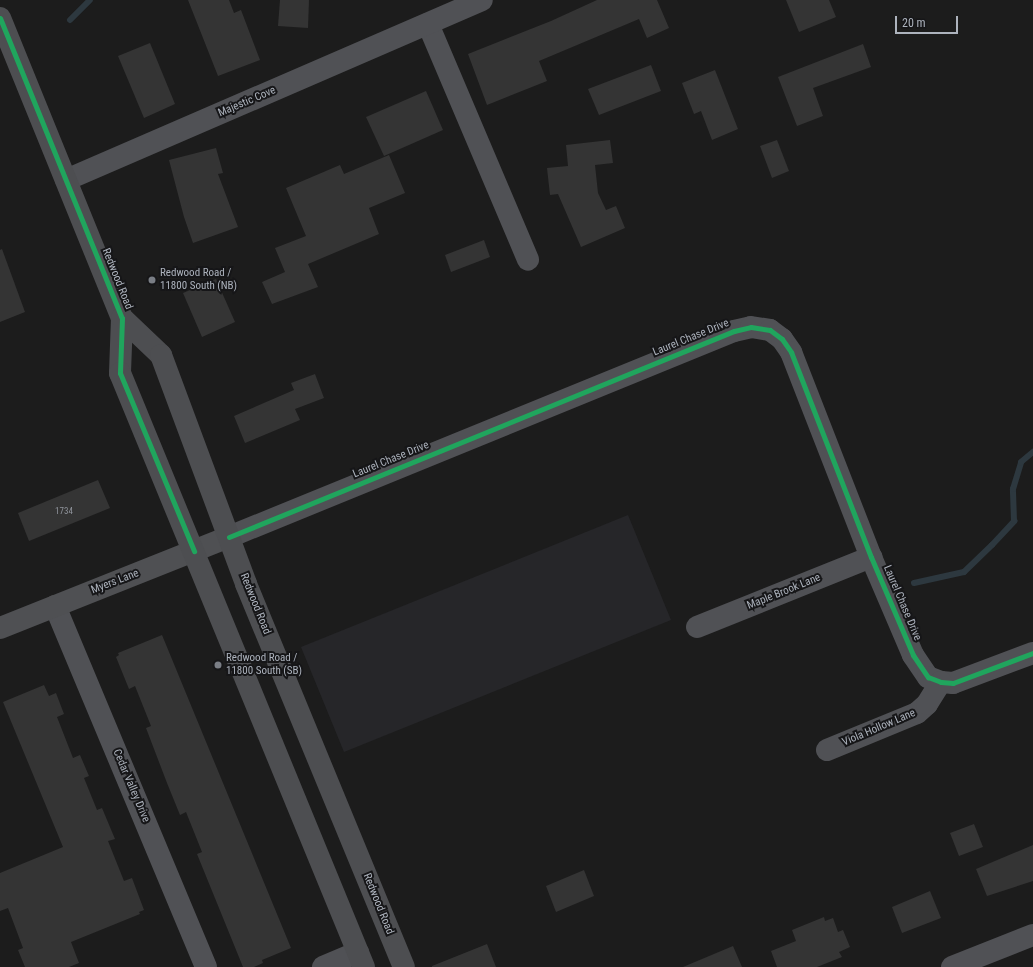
<!DOCTYPE html>
<style>
body{margin:0}
#map{position:relative;width:1033px;height:967px;overflow:hidden;background:#1c1c1c;font-family:"Roboto Condensed",sans-serif}
div>[style]{position:absolute}
.built>*{inset:0;background:#262629}
.stream>*{height:6px;margin:-3px;padding:0 3px;transform-origin:3px;border-radius:3px;background:#2d383f}
.building>*{inset:0;background:#343434}
.minor>*{height:22px;margin:-11px;padding:0 11px;transform-origin:11px;border-radius:11px;background:#505155}
.secondary>*{height:22px;margin:-11px;padding:0 11px;transform-origin:11px;border-radius:11px;background:#4f5053}
.primary>*{height:22px;margin:-11px;padding:0 11px;transform-origin:11px;border-radius:11px;background:#4d4e51}
.cycleway>*{height:5px;margin:-2.5px;padding:0 2.5px;transform-origin:2.5px;border-radius:2.5px;background:#20a55d}
.dots>*{width:11px;height:11px;translate:-50% -50%;box-sizing:border-box;border:2px solid #161618;border-radius:50%}
span{translate:-50% -50%;white-space:nowrap;text-align:center;line-height:1.15;-webkit-text-stroke:4px #161618;paint-order:stroke}
.number-label{font-size:9px;color:#8f939b}
.number-label span{-webkit-text-stroke-width:0}
.street-label{font-size:11px;color:#adb3bd}
.poi-label{font-size:11px;color:#adb3bd}
.left{translate:0 -50%;text-align:left}
.scale{position:absolute;left:895px;top:16px;width:63px;height:18px;box-sizing:border-box;border:2px solid #adb3bd;border-top:0;padding-left:5px;font-size:12px;line-height:14px;white-space:nowrap;color:#adb3bd;-webkit-text-stroke:3px #161618;paint-order:stroke}
</style>
<div id="map">
<div class="built">
<div style="clip-path:polygon(628px 515px,671px 620px,344px 752px,301px 647px)"></div>
</div>
<div class="stream">
<div style="left:70px;top:20px;width:28px;rotate:-45deg"></div>
<div style="left:914px;top:583px;width:51px;rotate:-12.4deg"></div>
<div style="left:964px;top:572px;width:39px;rotate:-44deg"></div>
<div style="left:992px;top:545px;width:33px;rotate:-47deg"></div>
<div style="left:1014px;top:521px;width:32px;rotate:-92deg"></div>
<div style="left:1013px;top:489px;width:28px;rotate:-73deg"></div>
<div style="left:1021px;top:462px;width:16px;rotate:-40deg"></div>
</div>
<div class="building">
<div style="clip-path:polygon(188px 0,229px 0,234px 13px,241px 10px,260px 60px,218px 76px)"></div>
<div style="clip-path:polygon(280px 0,309px 0,308px 28px,278px 26px)"></div>
<div style="clip-path:polygon(597px 0,657px 0,669px 28px,647px 38px,639px 19px,539px 61px,547px 81px,487px 105px,468px 54px,551px 21px)"></div>
<div style="clip-path:polygon(786px 0,829px 0,836px 17px,799px 32px)"></div>
<div style="clip-path:polygon(150px 43px,175px 104px,144px 118px,118px 56px)"></div>
<div style="clip-path:polygon(863px 44px,871px 67px,813px 88px,823px 116px,797px 126px,778px 77px)"></div>
<div style="clip-path:polygon(651px 65px,661px 91px,599px 115px,588px 89px)"></div>
<div style="clip-path:polygon(715px 70px,738px 129px,712px 140px,701px 111px,694px 114px,682px 83px)"></div>
<div style="clip-path:polygon(426px 91px,443px 130px,384px 156px,366px 117px)"></div>
<div style="clip-path:polygon(610px 140px,613px 163px,595px 165px,598px 193px,606px 210px,616px 206px,625px 228px,581px 247px,558px 194px,550px 195px,547px 168px,568px 166px,566px 145px)"></div>
<div style="clip-path:polygon(777px 140px,789px 171px,772px 178px,760px 146px)"></div>
<div style="clip-path:polygon(216px 148px,223px 173px,218px 174px,238px 227px,193px 243px,184px 217px,169px 160px)"></div>
<div style="clip-path:polygon(389px 155px,405px 193px,369px 208px,379px 234px,308px 264px,318px 287px,272px 304px,262px 282px,285px 272px,275px 248px,306px 236px,286px 188px,340px 165px,344px 174px)"></div>
<div style="clip-path:polygon(484px 240px,490px 257px,451px 272px,445px 255px)"></div>
<div style="clip-path:polygon(2px 249px,25px 312px,0 322px,0 250px)"></div>
<div style="clip-path:polygon(216px 279px,235px 322px,202px 337px,183px 293px)"></div>
<div style="clip-path:polygon(315px 374px,324px 398px,295px 409px,300px 420px,245px 443px,234px 416px,294px 390px,291px 383px)"></div>
<div style="clip-path:polygon(98px 480px,110px 508px,29px 541px,18px 513px)"></div>
<div style="clip-path:polygon(162px 635px,291px 948px,262px 960px,263px 963px,254px 967px,243px 967px,197px 854px,202px 852px,186px 812px,180px 815px,167px 783px,146px 728px,151px 726px,135px 686px,129px 689px,116px 657px,119px 655px,118px 653px)"></div>
<div style="clip-path:polygon(44px 685px,49px 696px,56px 693px,64px 714px,57px 717px,73px 758px,80px 755px,89px 776px,84px 778px,97px 810px,102px 808px,115px 839px,108px 841px,124px 881px,132px 878px,144px 910px,139px 912px,140px 914px,71px 942px,79px 963px,69px 967px,25px 967px,18px 950px,23px 948px,8px 908px,0 911px,0 873px,63px 847px,3px 702px)"></div>
<div style="clip-path:polygon(974px 824px,983px 847px,959px 856px,950px 833px)"></div>
<div style="clip-path:polygon(1033px 845px,1033px 881px,987px 896px,976px 869px)"></div>
<div style="clip-path:polygon(584px 870px,594px 896px,556px 912px,546px 886px)"></div>
<div style="clip-path:polygon(930px 891px,941px 918px,902px 933px,892px 907px)"></div>
<div style="clip-path:polygon(824px 917px,825px 921px,833px 918px,838px 932px,843px 930px,850px 947px,839px 952px,842px 957px,817px 967px,777px 967px,771px 951px,796px 941px,792px 930px)"></div>
<div style="clip-path:polygon(487px 944px,496px 967px,432px 967px,432px 966px)"></div>
<div style="clip-path:polygon(733px 946px,742px 967px,683px 967px)"></div>
</div>
<div class="minor">
<div style="left:428px;top:24px;width:256px;rotate:67deg"></div>
<div style="left:66px;top:180px;width:453px;rotate:-23.4deg"></div>
<div style="left:229px;top:537px;width:545px;rotate:-22.19deg"></div>
<div style="left:734px;top:331px;width:17px;rotate:-13deg"></div>
<div style="left:751px;top:327px;width:19px;rotate:9deg"></div>
<div style="left:770px;top:330px;width:15px;rotate:37deg"></div>
<div style="left:782px;top:339px;width:16px;rotate:55deg"></div>
<div style="left:791px;top:352px;width:220px;rotate:68.7deg"></div>
<div style="left:871px;top:557px;width:107px;rotate:66.8deg"></div>
<div style="left:913px;top:655px;width:27px;rotate:56deg"></div>
<div style="left:928px;top:677px;width:14px;rotate:21deg"></div>
<div style="left:941px;top:682px;width:12px;rotate:5deg"></div>
<div style="left:953px;top:683px;width:85px;rotate:-20.6deg"></div>
<div style="left:55px;top:606px;width:391px;rotate:67.3deg"></div>
<div style="left:697px;top:627px;width:188px;rotate:-21.9deg"></div>
<div style="left:827px;top:750px;width:97px;rotate:-22.3deg"></div>
<div style="left:917px;top:713px;width:13px;rotate:-42deg"></div>
<div style="left:927px;top:704px;width:26px;rotate:-58deg"></div>
<div style="left:323px;top:967px;width:38px;rotate:-23deg"></div>
<div style="left:952px;top:967px;width:87px;rotate:-21.6deg"></div>
</div>
<div class="secondary">
<div style="left:0;top:628px;width:246px;rotate:-21.7deg"></div>
</div>
<div class="primary">
<div style="left:0;top:18px;width:324px;rotate:67.9deg"></div>
<div style="left:122px;top:318px;width:55px;rotate:92.1deg"></div>
<div style="left:120px;top:373px;width:642px;rotate:67.67deg"></div>
<div style="left:122px;top:318px;width:54px;rotate:43.5deg"></div>
<div style="left:161px;top:355px;width:244px;rotate:69.6deg"></div>
<div style="left:246px;top:584px;width:414px;rotate:67.6deg"></div>
</div>
<div class="cycleway">
<div style="left:0;top:18px;width:324px;rotate:67.9deg"></div>
<div style="left:122px;top:318px;width:55px;rotate:92.1deg"></div>
<div style="left:120px;top:373px;width:193px;rotate:67.4deg"></div>
<div style="left:229px;top:537px;width:545px;rotate:-22.19deg"></div>
<div style="left:734px;top:331px;width:17px;rotate:-13deg"></div>
<div style="left:751px;top:327px;width:19px;rotate:9deg"></div>
<div style="left:770px;top:330px;width:15px;rotate:37deg"></div>
<div style="left:782px;top:339px;width:16px;rotate:55deg"></div>
<div style="left:791px;top:352px;width:220px;rotate:68.7deg"></div>
<div style="left:871px;top:557px;width:107px;rotate:66.8deg"></div>
<div style="left:913px;top:655px;width:27px;rotate:56deg"></div>
<div style="left:928px;top:677px;width:14px;rotate:21deg"></div>
<div style="left:941px;top:682px;width:12px;rotate:5deg"></div>
<div style="left:953px;top:683px;width:85px;rotate:-20.6deg"></div>
</div>
<div class="dots">
<div style="left:152px;top:280px;background:#7a7e85"></div>
<div style="left:218px;top:665px;background:#7a7e85"></div>
</div>
<div class="number-label">
<span style="left:64px;top:511px">1734</span>
</div>
<div class="street-label">
<span style="left:247px;top:102px;rotate:-23deg">Majestic Cove</span>
<span style="left:117px;top:279px;rotate:68deg">Redwood Road</span>
<span style="left:691px;top:338px;rotate:-22deg">Laurel Chase Drive</span>
<span style="left:391px;top:460px;rotate:-22deg">Laurel Chase Drive</span>
<span style="left:115px;top:582px;rotate:-21deg">Myers Lane</span>
<span style="left:784px;top:592px;rotate:-22deg">Maple Brook Lane</span>
<span style="left:902px;top:603px;rotate:67deg">Laurel Chase Drive</span>
<span style="left:255px;top:604px;rotate:68deg">Redwood Road</span>
<span style="left:879px;top:728px;rotate:-23deg">Viola Hollow Lane</span>
<span style="left:131px;top:786px;rotate:67deg">Cedar Valley Drive</span>
<span style="left:378px;top:904px;rotate:68deg">Redwood Road</span>
</div>
<div class="poi-label">
<span class="left" style="left:160px;top:280px">Redwood Road /<br>11800 South (NB)</span>
<span class="left" style="left:226px;top:665px">Redwood Road /<br>11800 South (SB)</span>
</div>
<div class="scale">20 m</div>
</div>
